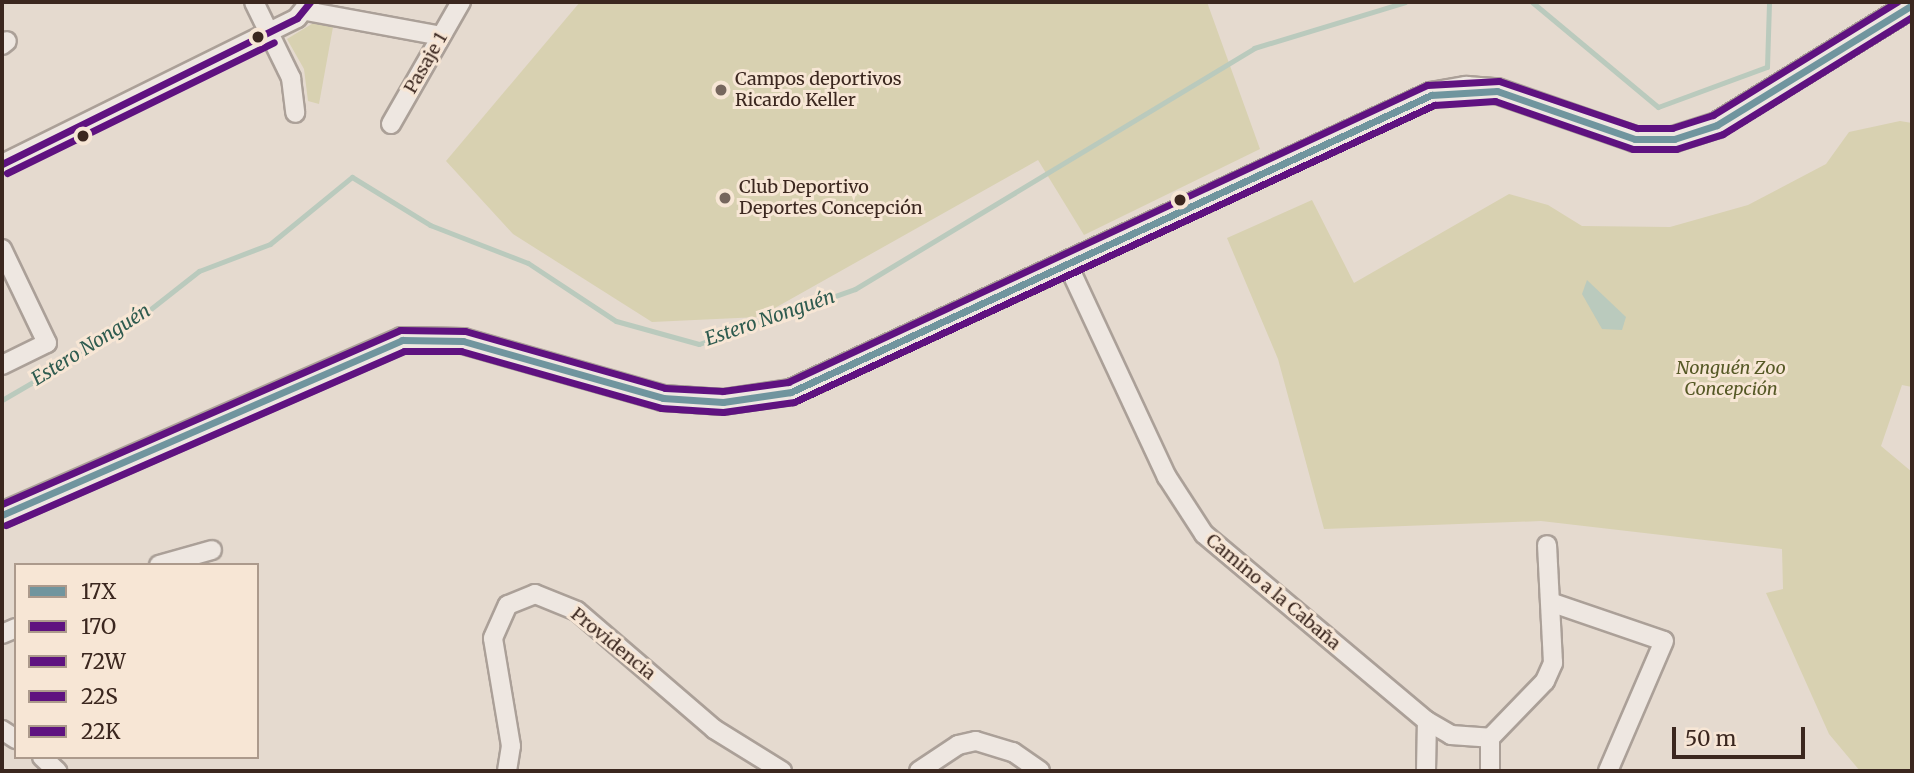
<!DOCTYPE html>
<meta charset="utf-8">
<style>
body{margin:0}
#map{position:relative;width:1914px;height:773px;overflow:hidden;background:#e5dacf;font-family:Merriweather,serif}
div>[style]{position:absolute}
.green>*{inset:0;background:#d8d1b1}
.water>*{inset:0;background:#bacabd}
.stream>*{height:5px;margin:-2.5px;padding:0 2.5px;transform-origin:2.5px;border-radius:2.5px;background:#bacabd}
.roads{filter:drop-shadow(2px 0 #aba098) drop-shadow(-2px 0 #aba098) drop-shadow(0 2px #aba098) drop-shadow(0 -2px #aba098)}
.minor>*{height:18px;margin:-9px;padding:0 9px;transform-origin:9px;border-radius:9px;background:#eee7e1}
.secondary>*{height:24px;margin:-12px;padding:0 12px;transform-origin:12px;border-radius:12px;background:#eee7e1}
.bus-1>*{height:7px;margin:-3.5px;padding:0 3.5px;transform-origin:3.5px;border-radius:3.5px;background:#70959e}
.bus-2>*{height:7px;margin:-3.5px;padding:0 3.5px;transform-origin:3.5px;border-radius:3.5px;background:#5f1280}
.bus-3>*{height:7px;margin:-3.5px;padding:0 3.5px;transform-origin:3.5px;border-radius:3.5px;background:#5f1280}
.bus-4>*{height:7px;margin:-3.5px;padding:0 3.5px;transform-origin:3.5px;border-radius:3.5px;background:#5f1280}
.bus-5>*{height:7px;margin:-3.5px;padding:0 3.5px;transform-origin:3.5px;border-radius:3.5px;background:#5f1280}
.dots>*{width:19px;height:19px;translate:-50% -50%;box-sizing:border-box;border:4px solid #f7e6d5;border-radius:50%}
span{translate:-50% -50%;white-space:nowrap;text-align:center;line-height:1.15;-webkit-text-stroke:6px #f7e6d5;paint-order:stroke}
.street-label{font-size:18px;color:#3b271f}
.poi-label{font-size:18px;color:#3b271f}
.left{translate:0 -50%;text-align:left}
.park-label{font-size:18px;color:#555825;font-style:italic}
.water-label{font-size:19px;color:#2e5b4f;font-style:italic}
.frame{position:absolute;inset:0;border:4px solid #3b271f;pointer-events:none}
.legend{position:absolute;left:14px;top:563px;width:245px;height:196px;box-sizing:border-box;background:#f7e6d5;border:2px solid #ac9a8c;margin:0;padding:9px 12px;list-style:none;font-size:21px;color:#3b271f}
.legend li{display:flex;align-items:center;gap:14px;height:35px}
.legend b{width:35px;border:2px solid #ac9a8c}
.scale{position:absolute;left:1672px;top:727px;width:133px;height:32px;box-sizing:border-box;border:4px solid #3b271f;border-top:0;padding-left:9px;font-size:21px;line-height:24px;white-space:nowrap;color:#3b271f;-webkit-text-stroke:5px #f7e6d5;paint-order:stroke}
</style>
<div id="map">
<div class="green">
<div style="clip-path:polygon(580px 2px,1207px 2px,1260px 149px,1084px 235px,1038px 160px,759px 317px,652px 322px,513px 234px,446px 161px)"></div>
<div style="clip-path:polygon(315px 22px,333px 27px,319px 104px,308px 101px,304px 69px,287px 39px)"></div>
<div style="clip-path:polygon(1900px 121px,1912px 123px,1912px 387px,1902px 385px,1881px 446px,1912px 472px,1912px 771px,1860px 771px,1829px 734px,1766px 593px,1783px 589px,1782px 549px,1541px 521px,1324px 529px,1278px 359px,1227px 238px,1312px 200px,1354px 283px,1509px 194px,1548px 205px,1582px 226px,1670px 227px,1748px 205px,1826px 164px,1849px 132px)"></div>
</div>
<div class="water">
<div style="clip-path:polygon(1587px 280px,1626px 317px,1622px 330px,1602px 329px,1582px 294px)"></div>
</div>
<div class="stream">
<div style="left:1532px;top:2px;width:164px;rotate:39.8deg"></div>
<div style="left:1658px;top:107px;width:116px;rotate:-20.2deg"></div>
<div style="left:1767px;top:67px;width:65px;rotate:-88.2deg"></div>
<div style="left:2px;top:400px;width:147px;rotate:-30.2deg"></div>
<div style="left:129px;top:326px;width:89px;rotate:-38.2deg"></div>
<div style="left:199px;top:271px;width:76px;rotate:-20.8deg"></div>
<div style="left:270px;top:244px;width:106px;rotate:-39.3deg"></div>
<div style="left:352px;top:177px;width:92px;rotate:31.6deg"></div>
<div style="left:430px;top:225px;width:105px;rotate:21.2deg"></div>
<div style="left:528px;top:263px;width:105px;rotate:33.4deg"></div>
<div style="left:616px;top:321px;width:86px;rotate:15.5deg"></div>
<div style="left:699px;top:344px;width:165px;rotate:-19.4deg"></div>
<div style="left:855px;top:289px;width:466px;rotate:-31.1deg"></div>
<div style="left:1254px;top:48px;width:158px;rotate:-16.9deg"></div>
</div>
<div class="roads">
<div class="minor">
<div style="left:254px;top:2px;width:85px;rotate:64deg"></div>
<div style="left:291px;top:78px;width:35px;rotate:83deg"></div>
<div style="left:306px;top:11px;width:137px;rotate:10.5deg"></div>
<div style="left:2px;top:45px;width:6px;rotate:-39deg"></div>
<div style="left:391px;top:124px;width:141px;rotate:-60.2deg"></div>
<div style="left:2px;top:164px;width:329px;rotate:-26.3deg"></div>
<div style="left:297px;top:18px;width:21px;rotate:-51deg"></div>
<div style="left:2px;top:249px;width:104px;rotate:64.4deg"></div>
<div style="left:47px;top:343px;width:50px;rotate:153.9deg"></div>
<div style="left:1068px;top:265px;width:234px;rotate:65deg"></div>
<div style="left:1167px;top:477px;width:68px;rotate:57deg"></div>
<div style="left:1204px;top:534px;width:291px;rotate:40deg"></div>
<div style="left:1427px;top:721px;width:28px;rotate:30deg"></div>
<div style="left:1451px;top:735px;width:39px;rotate:4deg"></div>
<div style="left:159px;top:565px;width:55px;rotate:-15.8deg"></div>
<div style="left:1550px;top:602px;width:120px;rotate:18.9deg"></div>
<div style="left:1664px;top:641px;width:142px;rotate:113.3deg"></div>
<div style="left:2px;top:634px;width:15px;rotate:-23deg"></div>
<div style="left:2px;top:730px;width:17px;rotate:33deg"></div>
<div style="left:42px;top:757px;width:21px;rotate:43deg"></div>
<div style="left:507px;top:771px;width:25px;rotate:-81deg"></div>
<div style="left:511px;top:746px;width:109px;rotate:-99.5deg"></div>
<div style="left:493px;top:638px;width:36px;rotate:-66deg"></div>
<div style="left:508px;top:605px;width:29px;rotate:-22deg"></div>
<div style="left:535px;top:594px;width:45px;rotate:22deg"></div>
<div style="left:577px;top:611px;width:181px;rotate:40.7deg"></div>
<div style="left:714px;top:729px;width:80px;rotate:31.7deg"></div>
<div style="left:919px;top:771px;width:47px;rotate:-33.7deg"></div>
<div style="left:958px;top:745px;width:18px;rotate:-13deg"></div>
<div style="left:976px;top:741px;width:39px;rotate:17deg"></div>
<div style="left:1013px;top:752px;width:33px;rotate:35deg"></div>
<div style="left:1426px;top:771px;width:50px;rotate:-88.9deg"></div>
<div style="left:1490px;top:771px;width:33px;rotate:-90deg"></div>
<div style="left:1490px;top:738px;width:79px;rotate:-46deg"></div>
<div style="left:1545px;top:681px;width:20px;rotate:-66deg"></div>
<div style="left:1553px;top:663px;width:118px;rotate:-92.9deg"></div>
</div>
<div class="secondary">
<div style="left:2px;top:515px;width:437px;rotate:-23.6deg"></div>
<div style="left:402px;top:340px;width:61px;rotate:0.9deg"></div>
<div style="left:463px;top:341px;width:208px;rotate:15.9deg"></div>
<div style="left:663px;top:398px;width:60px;rotate:3.8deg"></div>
<div style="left:723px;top:402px;width:69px;rotate:-8.4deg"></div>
<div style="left:791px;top:392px;width:706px;rotate:-24.89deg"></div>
<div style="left:1431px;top:95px;width:36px;rotate:-10deg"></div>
<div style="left:1466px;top:89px;width:31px;rotate:4deg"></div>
<div style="left:1497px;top:91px;width:146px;rotate:19.2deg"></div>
<div style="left:1635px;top:139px;width:39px"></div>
<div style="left:1674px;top:139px;width:45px;rotate:-18deg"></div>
<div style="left:1717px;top:125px;width:229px;rotate:-31.6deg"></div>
</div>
</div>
<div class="bus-1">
<div style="left:2px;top:515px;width:437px;rotate:-23.6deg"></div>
<div style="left:402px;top:340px;width:61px;rotate:0.9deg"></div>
<div style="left:463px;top:341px;width:208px;rotate:15.9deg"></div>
<div style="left:663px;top:398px;width:60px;rotate:3.8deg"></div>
<div style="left:723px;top:402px;width:69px;rotate:-8.4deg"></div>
<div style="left:791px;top:392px;width:706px;rotate:-24.89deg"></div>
<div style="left:1431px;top:95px;width:66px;rotate:-3.5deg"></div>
<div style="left:1497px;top:91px;width:146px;rotate:19.2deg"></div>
<div style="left:1635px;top:139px;width:39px"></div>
<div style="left:1674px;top:139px;width:45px;rotate:-18deg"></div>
<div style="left:1717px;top:125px;width:229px;rotate:-31.6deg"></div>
</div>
<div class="bus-2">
<div style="left:6px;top:525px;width:434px;rotate:-23.6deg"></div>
<div style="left:404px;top:351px;width:57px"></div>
<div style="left:461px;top:351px;width:208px;rotate:15.9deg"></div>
<div style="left:661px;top:408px;width:62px;rotate:3.7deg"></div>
<div style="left:723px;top:412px;width:72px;rotate:-8deg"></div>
<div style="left:794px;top:402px;width:706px;rotate:-24.89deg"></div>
<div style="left:1434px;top:105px;width:61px;rotate:-3.8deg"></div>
<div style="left:1495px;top:101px;width:146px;rotate:19.2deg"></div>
<div style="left:1633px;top:149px;width:43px"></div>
<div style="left:1676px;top:149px;width:49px;rotate:-17.7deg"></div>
<div style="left:1723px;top:134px;width:222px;rotate:-31.8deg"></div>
</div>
<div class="bus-3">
<div style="left:2px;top:504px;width:434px;rotate:-23.6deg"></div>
<div style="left:400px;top:330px;width:65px;rotate:0.9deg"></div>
<div style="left:465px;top:331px;width:208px;rotate:15.9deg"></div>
<div style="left:665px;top:388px;width:58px;rotate:3deg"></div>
<div style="left:723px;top:391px;width:66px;rotate:-7.9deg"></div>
<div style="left:788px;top:382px;width:705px;rotate:-24.93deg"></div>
<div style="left:1427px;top:85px;width:72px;rotate:-3.2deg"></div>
<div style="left:1499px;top:81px;width:146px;rotate:18.8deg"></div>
<div style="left:1637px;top:128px;width:35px"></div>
<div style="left:1672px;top:128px;width:43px;rotate:-17.6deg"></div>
<div style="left:1713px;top:115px;width:216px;rotate:-31.6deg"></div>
</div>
<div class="bus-4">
<div style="left:2px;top:164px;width:329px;rotate:-26.3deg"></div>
<div style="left:297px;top:18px;width:21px;rotate:-51deg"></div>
</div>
<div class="bus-5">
<div style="left:7px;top:173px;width:297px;rotate:-26.1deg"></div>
</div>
<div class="dots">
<div style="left:258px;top:37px;background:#3b271f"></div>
<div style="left:721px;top:90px;background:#76665d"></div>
<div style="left:83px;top:136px;background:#3b271f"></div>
<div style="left:725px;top:198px;background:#76665d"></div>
<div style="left:1180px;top:200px;background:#3b271f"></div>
</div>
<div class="street-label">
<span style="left:426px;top:63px;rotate:-60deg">Pasaje 1</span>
<span style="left:1273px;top:592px;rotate:40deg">Camino a la Cabaña</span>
<span style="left:613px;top:644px;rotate:39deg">Providencia</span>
</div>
<div class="poi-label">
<span class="left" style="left:735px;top:90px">Campos deportivos<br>Ricardo Keller</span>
<span class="left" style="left:739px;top:198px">Club Deportivo<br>Deportes Concepción</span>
</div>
<div class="park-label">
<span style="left:1731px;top:379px">Nonguén Zoo<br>Concepción</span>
</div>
<div class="water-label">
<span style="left:770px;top:318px;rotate:-19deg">Estero Nonguén</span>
<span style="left:91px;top:345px;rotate:-32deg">Estero Nonguén</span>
</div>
<div class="frame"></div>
<ul class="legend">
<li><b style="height:9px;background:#70959e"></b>17X</li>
<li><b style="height:9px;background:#5f1280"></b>17O</li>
<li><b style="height:9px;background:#5f1280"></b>72W</li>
<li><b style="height:9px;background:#5f1280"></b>22S</li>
<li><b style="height:9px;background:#5f1280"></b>22K</li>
</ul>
<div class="scale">50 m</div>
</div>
